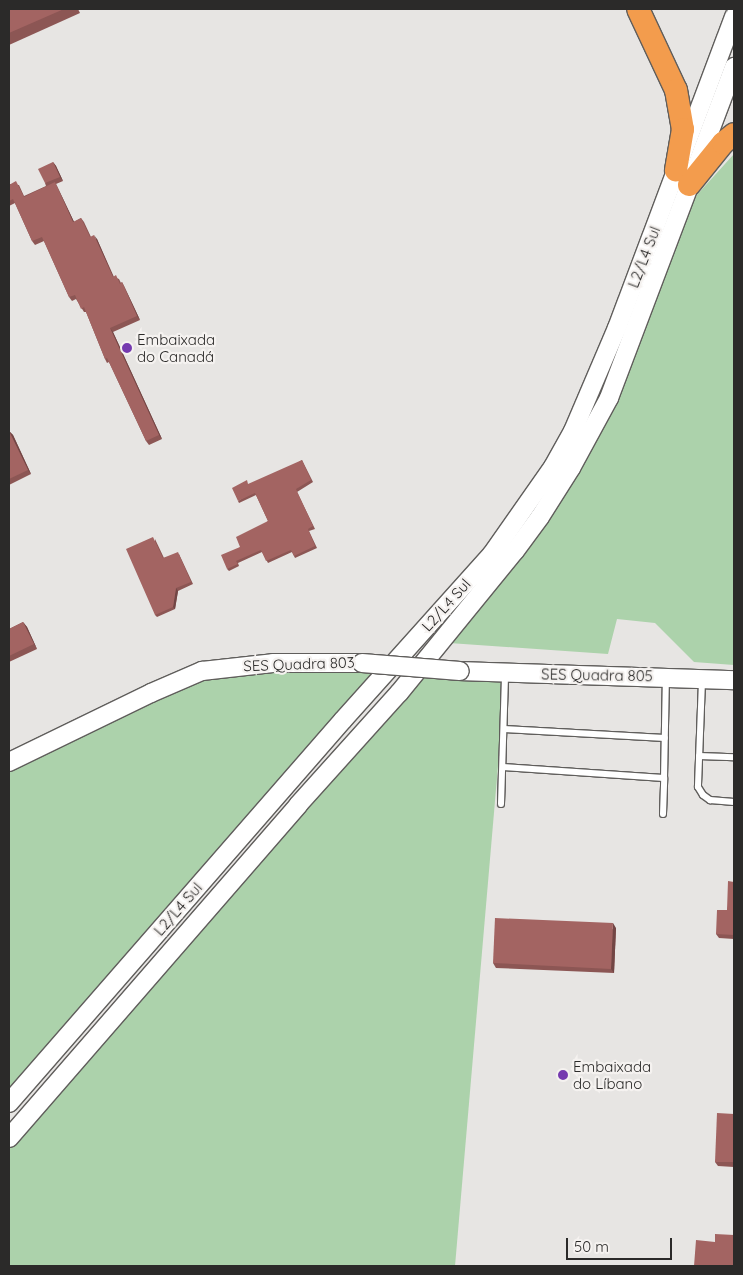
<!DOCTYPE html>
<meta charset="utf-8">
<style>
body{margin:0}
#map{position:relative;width:743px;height:1275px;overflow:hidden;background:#e7e5e3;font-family:Quicksand,sans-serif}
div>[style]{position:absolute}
.green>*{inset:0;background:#acd2ab}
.roads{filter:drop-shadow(1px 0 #605e5c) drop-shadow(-1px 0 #605e5c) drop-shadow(0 1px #605e5c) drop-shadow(0 -1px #605e5c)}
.lane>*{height:6px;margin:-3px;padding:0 3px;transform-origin:3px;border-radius:3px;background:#fff}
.secondary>*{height:18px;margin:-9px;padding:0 9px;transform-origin:9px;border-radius:9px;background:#fff}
.highway>*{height:22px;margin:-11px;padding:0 11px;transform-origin:11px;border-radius:11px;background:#f39c4d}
.bridges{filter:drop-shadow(1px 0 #605e5c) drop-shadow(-1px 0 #605e5c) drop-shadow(0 1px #605e5c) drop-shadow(0 -1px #605e5c)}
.secondary-bridge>*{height:18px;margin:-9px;padding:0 9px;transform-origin:9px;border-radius:9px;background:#fff}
.wall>*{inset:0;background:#8c5654}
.shaded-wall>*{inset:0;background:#724645}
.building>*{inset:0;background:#a36462}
.dots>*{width:14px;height:14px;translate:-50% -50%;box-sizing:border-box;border:2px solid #f5f2f0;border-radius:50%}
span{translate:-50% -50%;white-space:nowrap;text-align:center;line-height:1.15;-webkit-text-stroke:4.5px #f5f2f0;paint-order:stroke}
.street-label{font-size:15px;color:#2b2a29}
.poi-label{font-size:15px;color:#2b2a29}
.left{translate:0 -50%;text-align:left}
.frame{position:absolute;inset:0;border:10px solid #2b2a29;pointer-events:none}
.scale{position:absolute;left:566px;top:1238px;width:106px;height:22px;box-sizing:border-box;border:2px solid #2b2a29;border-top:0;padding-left:6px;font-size:15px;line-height:18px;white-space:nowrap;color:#2b2a29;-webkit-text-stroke:4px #f5f2f0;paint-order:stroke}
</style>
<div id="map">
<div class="green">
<div style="clip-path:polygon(734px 154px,734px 665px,694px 662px,655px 623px,617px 619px,608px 654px,449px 643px,542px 531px,609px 419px,695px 197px)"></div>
<div style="clip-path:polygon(362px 663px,382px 676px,9px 1103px,9px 763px,202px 671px)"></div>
<div style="clip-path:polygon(417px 671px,506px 673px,455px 1266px,9px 1266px,9px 1138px)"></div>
</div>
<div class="roads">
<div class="lane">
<div style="left:702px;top:681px;width:106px;rotate:92.2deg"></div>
<div style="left:698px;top:787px;width:9px;rotate:58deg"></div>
<div style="left:703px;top:795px;width:9px;rotate:36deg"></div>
<div style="left:710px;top:800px;width:24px;rotate:5deg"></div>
<div style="left:504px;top:729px;width:161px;rotate:3.2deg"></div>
<div style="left:699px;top:756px;width:35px;rotate:2deg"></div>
<div style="left:503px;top:767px;width:161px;rotate:3.9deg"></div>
<div style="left:664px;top:778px;width:100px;rotate:-88.9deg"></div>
<div style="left:501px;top:804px;width:130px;rotate:-88.2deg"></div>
<div style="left:663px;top:814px;width:36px;rotate:-88deg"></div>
</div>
<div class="secondary">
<div style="left:460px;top:671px;width:274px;rotate:1.9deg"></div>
<div style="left:9px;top:762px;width:158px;rotate:-25.9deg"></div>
<div style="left:151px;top:693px;width:56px;rotate:-23.3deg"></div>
<div style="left:202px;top:671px;width:71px;rotate:-6.4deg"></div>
<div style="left:273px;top:663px;width:89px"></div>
<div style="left:9px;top:1103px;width:508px;rotate:-48.91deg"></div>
<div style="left:343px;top:720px;width:223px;rotate:-48.1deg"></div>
<div style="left:492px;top:554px;width:106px;rotate:-55deg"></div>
<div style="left:553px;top:467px;width:41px;rotate:-60.9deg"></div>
<div style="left:573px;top:431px;width:112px;rotate:-66.9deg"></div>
<div style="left:617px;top:328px;width:333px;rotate:-69.4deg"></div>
<div style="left:9px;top:1138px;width:441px;rotate:-49deg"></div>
<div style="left:298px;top:805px;width:151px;rotate:-48deg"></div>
<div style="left:399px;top:693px;width:183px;rotate:-50.8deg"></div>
<div style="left:515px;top:551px;width:42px;rotate:-53.7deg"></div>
<div style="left:540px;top:517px;width:58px;rotate:-57.7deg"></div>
<div style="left:571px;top:468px;width:80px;rotate:-61.5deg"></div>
<div style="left:609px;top:398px;width:354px;rotate:-69.3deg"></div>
</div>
<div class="highway">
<div style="left:638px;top:9px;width:89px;rotate:64.9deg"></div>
<div style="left:676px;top:90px;width:40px;rotate:80deg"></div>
<div style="left:683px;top:129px;width:42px;rotate:99.7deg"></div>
<div style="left:689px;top:185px;width:54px;rotate:-51deg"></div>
<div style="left:723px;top:143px;width:14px;rotate:-39deg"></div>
</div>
</div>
<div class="bridges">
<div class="secondary-bridge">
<div style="left:362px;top:663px;width:98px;rotate:4.7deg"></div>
</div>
</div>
<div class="wall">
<div style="clip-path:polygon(9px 9px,78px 9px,80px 13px,9px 45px)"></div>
<div style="clip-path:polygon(53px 162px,56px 166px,63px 181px,56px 184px,74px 222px,81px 218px,84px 222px,91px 237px,97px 239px,114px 277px,119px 279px,121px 283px,122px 282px,124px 286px,140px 320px,113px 332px,162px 439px,149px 445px,146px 441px,109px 362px,107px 363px,105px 359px,86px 312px,84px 312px,76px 299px,72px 301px,69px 297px,44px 241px,35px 245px,32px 241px,15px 203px,9px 206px,9px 183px,9px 184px,19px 185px,24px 196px,46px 186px,45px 183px)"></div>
<div style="clip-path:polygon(9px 431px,13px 435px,31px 474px,9px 485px)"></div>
<div style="clip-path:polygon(302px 460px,313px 482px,297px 492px,315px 529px,309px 531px,317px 548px,295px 558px,292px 552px,268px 563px,262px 552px,238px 563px,239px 566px,229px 571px,227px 569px,240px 547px,268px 521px,256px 495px,239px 503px,238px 501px)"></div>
<div style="clip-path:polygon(155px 539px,164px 558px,179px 554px,193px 584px,178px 591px,175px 609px,157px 617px,155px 615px)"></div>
<div style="clip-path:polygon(23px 622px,27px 627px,37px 649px,9px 662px,9px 629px)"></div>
<div style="clip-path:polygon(734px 882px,734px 939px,719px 938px,716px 934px,727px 910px)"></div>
<div style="clip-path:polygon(616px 928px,614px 973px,496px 968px,493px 963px)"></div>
<div style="clip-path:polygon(734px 1114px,734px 1167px,718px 1166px,715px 1162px)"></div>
</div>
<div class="shaded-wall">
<div style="clip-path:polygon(53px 162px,56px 166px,63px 181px,60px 177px)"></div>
<div style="clip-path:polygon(55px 182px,57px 186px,76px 226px,73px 222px)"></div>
<div style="clip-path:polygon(94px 235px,97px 239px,115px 281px,113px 277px)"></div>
<div style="clip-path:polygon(122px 282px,124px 286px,140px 320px,137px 316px)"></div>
<div style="clip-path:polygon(110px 328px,113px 332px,162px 439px,159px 435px)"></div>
<div style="clip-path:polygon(9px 431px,13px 435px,31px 474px,28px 470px)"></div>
<div style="clip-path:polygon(176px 588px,178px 591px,175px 609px,173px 607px)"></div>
<div style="clip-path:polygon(23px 622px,27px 627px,37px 649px,34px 644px)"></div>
<div style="clip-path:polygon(613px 923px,616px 928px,614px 973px,611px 969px)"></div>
</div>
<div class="building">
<div style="clip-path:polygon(9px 9px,64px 9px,9px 33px)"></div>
<div style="clip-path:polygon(53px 162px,60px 177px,45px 183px,38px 169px)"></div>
<div style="clip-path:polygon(16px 181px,24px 197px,55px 182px,73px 222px,81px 218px,90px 237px,94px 235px,113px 277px,116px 275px,120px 284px,122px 282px,137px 316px,110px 328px,159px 435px,146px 441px,107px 358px,105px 359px,84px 307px,81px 309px,75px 295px,69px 297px,42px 237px,32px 241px,13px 199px,9px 201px,9px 185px)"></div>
<div style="clip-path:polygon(9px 431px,28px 470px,9px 479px)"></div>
<div style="clip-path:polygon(302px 460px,311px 480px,296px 489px,313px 526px,308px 529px,315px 546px,294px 556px,291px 550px,266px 561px,261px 550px,236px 561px,238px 564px,227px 569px,221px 555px,240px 547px,236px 537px,268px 521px,255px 493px,238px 501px,232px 488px,247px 480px,248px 484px)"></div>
<div style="clip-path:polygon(153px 537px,163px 558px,178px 552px,191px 582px,176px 588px,173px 607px,155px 615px,126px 549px)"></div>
<div style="clip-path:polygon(23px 622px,34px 644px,9px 656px,9px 629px)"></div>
<div style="clip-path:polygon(728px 881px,734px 882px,734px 935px,716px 934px,717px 910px,727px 910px)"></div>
<div style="clip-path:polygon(495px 918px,613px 923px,611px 969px,493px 963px)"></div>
<div style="clip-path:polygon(717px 1113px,734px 1114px,734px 1162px,715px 1162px)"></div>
<div style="clip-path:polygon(715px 1234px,734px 1235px,734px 1266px,694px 1266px,696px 1240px,715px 1242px)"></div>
</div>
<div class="dots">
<div style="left:127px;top:348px;background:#753aaf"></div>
<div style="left:563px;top:1075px;background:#753aaf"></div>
</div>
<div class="street-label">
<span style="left:644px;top:257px;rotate:-69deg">L2/L4 Sul</span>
<span style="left:446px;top:605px;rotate:-48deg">L2/L4 Sul</span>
<span style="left:299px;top:664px;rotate:-2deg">SES Quadra 803</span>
<span style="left:597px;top:675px;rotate:1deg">SES Quadra 805</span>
<span style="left:178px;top:909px;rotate:-49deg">L2/L4 Sul</span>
</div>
<div class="poi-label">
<span class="left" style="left:137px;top:348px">Embaixada<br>do Canadá</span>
<span class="left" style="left:573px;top:1075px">Embaixada<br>do Líbano</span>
</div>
<div class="frame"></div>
<div class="scale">50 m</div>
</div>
